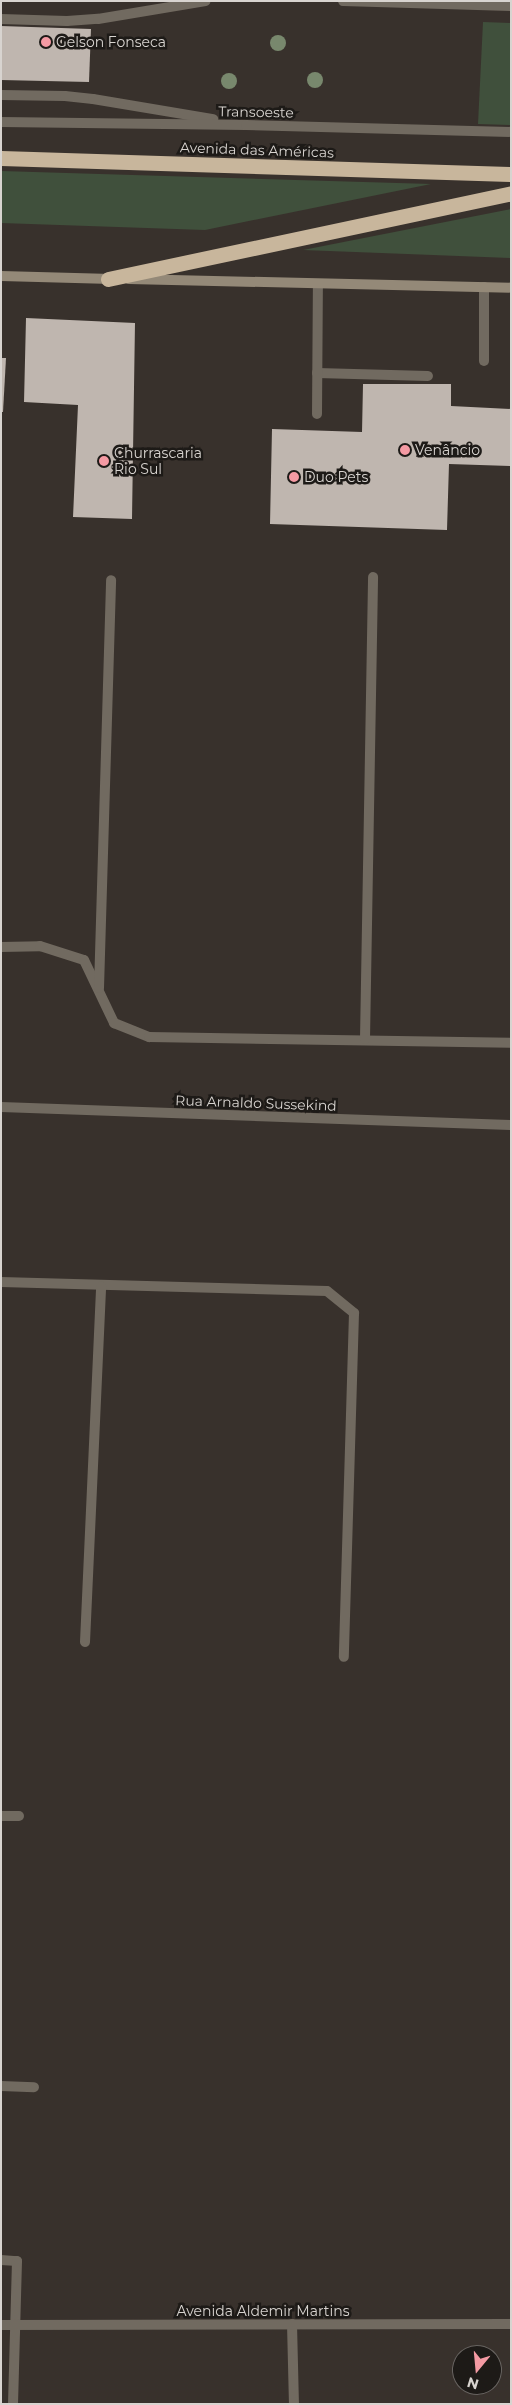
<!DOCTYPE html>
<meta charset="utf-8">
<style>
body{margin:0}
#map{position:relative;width:512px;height:2405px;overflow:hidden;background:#38312c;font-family:Montserrat,sans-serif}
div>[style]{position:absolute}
.green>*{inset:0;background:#40503c}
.building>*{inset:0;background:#bfb6af}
.lane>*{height:10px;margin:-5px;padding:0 5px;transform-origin:5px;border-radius:5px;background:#716a60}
.street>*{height:10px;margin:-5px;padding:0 5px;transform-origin:5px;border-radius:5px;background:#716a60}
.secondary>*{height:10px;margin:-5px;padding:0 5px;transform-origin:5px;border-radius:5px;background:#948978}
.highway>*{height:15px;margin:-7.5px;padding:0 7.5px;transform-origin:7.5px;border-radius:7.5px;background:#c8b69c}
.trees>*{width:16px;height:16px;margin:-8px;border-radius:50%;background:#78886d}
.dots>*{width:14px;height:14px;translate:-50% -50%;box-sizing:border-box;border:2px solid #1d1a17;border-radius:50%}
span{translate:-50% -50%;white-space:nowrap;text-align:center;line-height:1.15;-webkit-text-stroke:5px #1d1a17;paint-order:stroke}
.poi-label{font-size:14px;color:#d8d4d0}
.left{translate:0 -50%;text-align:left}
.street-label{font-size:14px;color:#d8d4d0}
.frame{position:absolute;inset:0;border:2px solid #d8d4d0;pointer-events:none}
.north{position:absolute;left:452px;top:2345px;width:50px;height:50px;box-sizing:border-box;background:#1d1a17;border:1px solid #686461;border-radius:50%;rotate:197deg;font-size:14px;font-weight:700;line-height:20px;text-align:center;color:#d8d4d0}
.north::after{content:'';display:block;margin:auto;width:18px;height:22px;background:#f49aa3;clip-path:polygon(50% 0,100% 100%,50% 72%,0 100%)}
</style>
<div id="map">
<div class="green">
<div style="clip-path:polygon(483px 22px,511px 23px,511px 125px,478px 124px)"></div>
<div style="clip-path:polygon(1px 171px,431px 184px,205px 230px,1px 223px)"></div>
<div style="clip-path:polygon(511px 209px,511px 258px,303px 250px)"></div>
</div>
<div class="building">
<div style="clip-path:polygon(1px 26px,91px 29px,89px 82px,1px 80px)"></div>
<div style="clip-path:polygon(26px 318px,135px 323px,132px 519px,73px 517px,78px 405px,24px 402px)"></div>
<div style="clip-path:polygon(1px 358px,6px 358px,3px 412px,1px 412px)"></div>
<div style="clip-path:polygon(363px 384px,451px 384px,451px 406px,511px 409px,511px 466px,449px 464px,447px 530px,270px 524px,272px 429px,362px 432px)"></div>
</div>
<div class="lane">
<div style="left:343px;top:1px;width:168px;rotate:1.7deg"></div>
<div style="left:1px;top:19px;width:66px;rotate:1.7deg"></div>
<div style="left:67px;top:21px;width:31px;rotate:-4deg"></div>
<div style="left:98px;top:19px;width:109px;rotate:-9.5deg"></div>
<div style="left:1px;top:95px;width:64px;rotate:0.9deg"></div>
<div style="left:65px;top:96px;width:28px;rotate:6deg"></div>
<div style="left:93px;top:99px;width:122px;rotate:9.5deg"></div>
<div style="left:1px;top:122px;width:245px;rotate:0.7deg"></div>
<div style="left:246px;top:125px;width:265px;rotate:1.5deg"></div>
<div style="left:484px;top:361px;width:74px;rotate:-90deg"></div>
<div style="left:317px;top:373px;width:111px;rotate:1.5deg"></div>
<div style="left:317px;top:414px;width:130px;rotate:-89.6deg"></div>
<div style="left:1px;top:947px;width:39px;rotate:-1deg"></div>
<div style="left:40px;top:946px;width:46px;rotate:17.7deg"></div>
<div style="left:84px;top:960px;width:70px;rotate:64.5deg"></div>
<div style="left:114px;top:1023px;width:38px;rotate:22deg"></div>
<div style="left:149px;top:1037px;width:362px;rotate:0.9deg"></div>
<div style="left:99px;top:988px;width:408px;rotate:-88.3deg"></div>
<div style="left:365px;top:1039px;width:462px;rotate:-89deg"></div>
<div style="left:1px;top:1282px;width:326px;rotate:1.6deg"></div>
<div style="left:327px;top:1291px;width:35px;rotate:39deg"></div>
<div style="left:354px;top:1313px;width:344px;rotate:91.7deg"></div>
<div style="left:85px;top:1642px;width:356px;rotate:-87.4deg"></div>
<div style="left:1px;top:1816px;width:18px"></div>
<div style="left:1px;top:2086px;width:33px;rotate:2deg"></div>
<div style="left:292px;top:2324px;width:80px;rotate:88.6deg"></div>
</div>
<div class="street">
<div style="left:1px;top:1107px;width:510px;rotate:2.02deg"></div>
<div style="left:1px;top:2260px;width:16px;rotate:4deg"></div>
<div style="left:17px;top:2261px;width:143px;rotate:91.6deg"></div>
<div style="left:1px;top:2325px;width:510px;rotate:-0.11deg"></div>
</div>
<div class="secondary">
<div style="left:1px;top:276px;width:111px;rotate:1.5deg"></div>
<div style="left:129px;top:279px;width:382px;rotate:1.3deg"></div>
</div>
<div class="highway">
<div style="left:1px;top:158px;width:510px;rotate:1.8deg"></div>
<div style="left:108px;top:279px;width:412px;rotate:-12deg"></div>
</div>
<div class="trees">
<div style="left:278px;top:43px"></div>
<div style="left:315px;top:80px"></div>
<div style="left:229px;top:81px"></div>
</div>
<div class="dots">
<div style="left:46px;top:42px;background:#f49aa3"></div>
<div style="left:405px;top:450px;background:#f49aa3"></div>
<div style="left:104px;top:461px;background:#f49aa3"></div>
<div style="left:294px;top:477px;background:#f49aa3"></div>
</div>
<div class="poi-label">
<span class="left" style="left:56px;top:42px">Gelson Fonseca</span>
<span class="left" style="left:415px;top:450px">Venâncio</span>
<span class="left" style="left:114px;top:461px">Churrascaria<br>Rio Sul</span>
<span class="left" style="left:304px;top:477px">Duo Pets</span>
</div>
<div class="street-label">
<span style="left:256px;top:112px;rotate:1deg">Transoeste</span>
<span style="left:257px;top:150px;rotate:2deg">Avenida das Américas</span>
<span style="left:256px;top:1103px;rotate:2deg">Rua Arnaldo Sussekind</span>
<span style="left:263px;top:2311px">Avenida Aldemir Martins</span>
</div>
<div class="frame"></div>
<div class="north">N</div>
</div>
